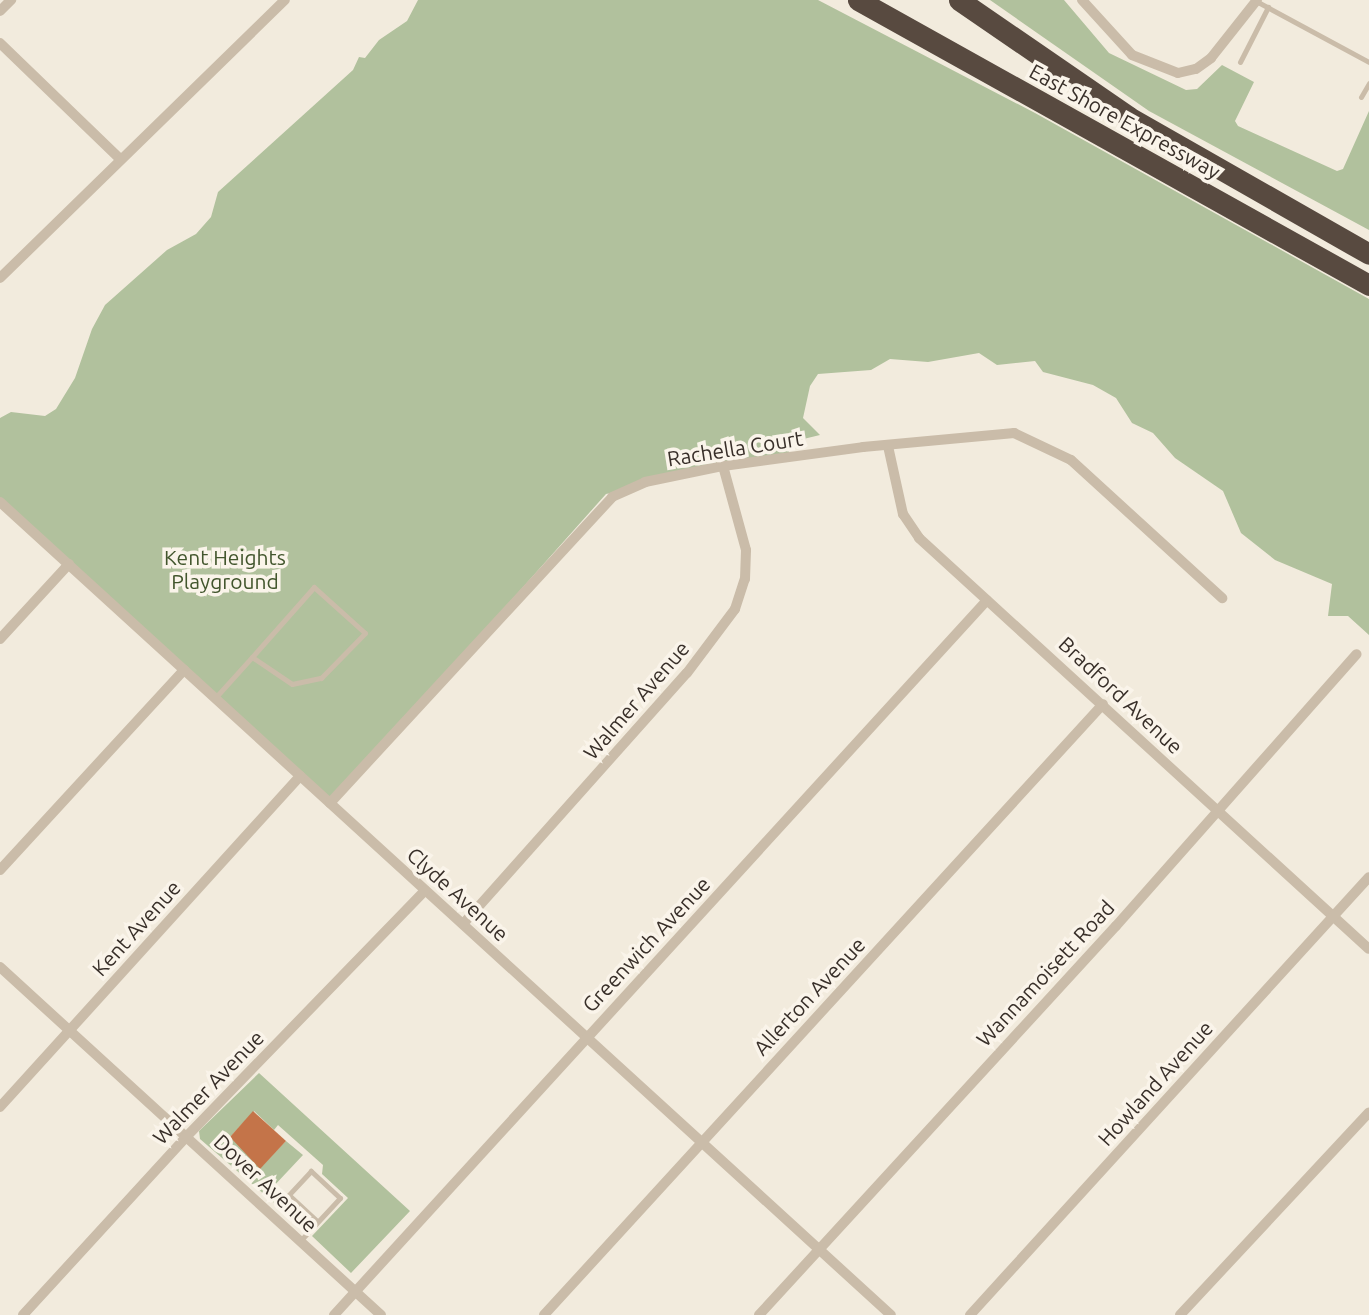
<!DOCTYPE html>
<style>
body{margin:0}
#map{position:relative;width:1369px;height:1315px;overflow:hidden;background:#f2ebdd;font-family:Ubuntu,sans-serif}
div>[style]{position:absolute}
.green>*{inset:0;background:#b1c19d}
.building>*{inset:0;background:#c47449}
.lane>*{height:5px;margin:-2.5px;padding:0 2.5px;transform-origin:2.5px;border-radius:2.5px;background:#cabca9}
.street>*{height:10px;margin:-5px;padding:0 5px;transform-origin:5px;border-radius:5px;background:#cabca9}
.highway>*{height:21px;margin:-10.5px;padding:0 10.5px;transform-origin:10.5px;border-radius:10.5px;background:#584a40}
span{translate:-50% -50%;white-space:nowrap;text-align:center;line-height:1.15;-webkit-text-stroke:7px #faf4ea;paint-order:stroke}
.street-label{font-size:21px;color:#382f29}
.park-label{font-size:21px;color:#42562d}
</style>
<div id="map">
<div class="green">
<div style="clip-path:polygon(418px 0,818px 0,1035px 113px,1369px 299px,1369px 635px,1348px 616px,1328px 616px,1332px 584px,1275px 560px,1241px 533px,1223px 491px,1175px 458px,1153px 433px,1132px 423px,1116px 398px,1093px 385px,1043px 372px,1035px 361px,997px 365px,979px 353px,928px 362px,890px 359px,871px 370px,818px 374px,810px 386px,803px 418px,820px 435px,791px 442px,786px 445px,790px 455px,606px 494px,330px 804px,0 502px,0 418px,11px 412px,45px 416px,56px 409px,75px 378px,92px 329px,105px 305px,167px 250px,196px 234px,211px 217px,218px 192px,353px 70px,359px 57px,365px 58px,379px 40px,407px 21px)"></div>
<div style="clip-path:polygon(990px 0,1064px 0,1109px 53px,1186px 90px,1197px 89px,1222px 65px,1254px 82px,1235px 121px,1238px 126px,1337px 171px,1343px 169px,1369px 111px,1369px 230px,1149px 111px)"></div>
<div style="clip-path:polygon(259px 1073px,410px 1211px,351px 1273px,312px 1236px,348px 1198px,322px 1174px,323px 1165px,278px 1125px,274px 1130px,254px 1111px,230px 1137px,262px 1166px,286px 1141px,303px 1155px,272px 1188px,307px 1222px,302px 1227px,200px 1139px,199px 1131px)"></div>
</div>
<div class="building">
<div style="clip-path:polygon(253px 1111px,286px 1141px,260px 1169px,230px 1137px)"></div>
</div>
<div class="lane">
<div style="left:1256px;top:1px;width:128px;rotate:28.4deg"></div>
<div style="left:1240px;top:62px;width:62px;rotate:-63deg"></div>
<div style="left:1361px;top:97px;width:16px;rotate:-60deg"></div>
<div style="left:215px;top:698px;width:55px;rotate:-47.9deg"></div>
<div style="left:252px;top:657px;width:48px;rotate:34deg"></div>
<div style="left:292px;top:684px;width:30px;rotate:-12deg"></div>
<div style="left:321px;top:678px;width:63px;rotate:-45.6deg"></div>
<div style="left:365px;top:633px;width:69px;rotate:-138deg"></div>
<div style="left:314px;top:587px;width:94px;rotate:131.5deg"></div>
<div style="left:300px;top:1241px;width:59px;rotate:-47.1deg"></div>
<div style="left:340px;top:1198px;width:40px;rotate:-137deg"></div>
<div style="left:311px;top:1171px;width:33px;rotate:133deg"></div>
<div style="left:289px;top:1195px;width:38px;rotate:43deg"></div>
</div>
<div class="street">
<div style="left:1082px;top:0;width:74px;rotate:47.7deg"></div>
<div style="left:1132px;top:55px;width:49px;rotate:21.4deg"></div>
<div style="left:1178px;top:73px;width:18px;rotate:-13deg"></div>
<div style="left:1196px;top:69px;width:19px;rotate:-36deg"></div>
<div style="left:1211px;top:58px;width:74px;rotate:-51.6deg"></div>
<div style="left:0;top:11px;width:16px;rotate:-45deg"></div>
<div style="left:0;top:43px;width:165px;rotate:44deg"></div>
<div style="left:0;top:278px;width:398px;rotate:-44.3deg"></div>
<div style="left:888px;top:446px;width:70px;rotate:77.6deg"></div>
<div style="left:903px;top:514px;width:29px;rotate:56deg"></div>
<div style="left:919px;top:538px;width:609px;rotate:42.41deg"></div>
<div style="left:0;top:502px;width:1206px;rotate:42.38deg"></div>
<div style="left:0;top:639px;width:102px;rotate:-47.4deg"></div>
<div style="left:330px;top:803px;width:416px;rotate:-47.3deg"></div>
<div style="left:612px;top:497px;width:36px;rotate:-24deg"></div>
<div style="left:645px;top:482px;width:80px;rotate:-11.6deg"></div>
<div style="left:723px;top:466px;width:141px;rotate:-7.7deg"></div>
<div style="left:863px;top:447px;width:152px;rotate:-5.3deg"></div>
<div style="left:1014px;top:433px;width:63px;rotate:25.3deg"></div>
<div style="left:1071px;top:460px;width:205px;rotate:42.4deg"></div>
<div style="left:0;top:870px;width:272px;rotate:-47.4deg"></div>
<div style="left:463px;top:924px;width:336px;rotate:-48.3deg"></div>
<div style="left:687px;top:673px;width:80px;rotate:-53.1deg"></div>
<div style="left:735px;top:609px;width:32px;rotate:-72deg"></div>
<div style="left:745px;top:579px;width:29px;rotate:-88deg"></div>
<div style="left:746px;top:550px;width:87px;rotate:-105.3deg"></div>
<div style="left:0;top:967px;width:516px;rotate:42.41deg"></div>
<div style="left:0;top:1107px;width:447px;rotate:-47.8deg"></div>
<div style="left:23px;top:1315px;width:243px;rotate:-47.5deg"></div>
<div style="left:187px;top:1136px;width:342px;rotate:-45.9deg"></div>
<div style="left:334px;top:1315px;width:968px;rotate:-47.59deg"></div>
<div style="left:544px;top:1315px;width:828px;rotate:-47.54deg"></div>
<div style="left:759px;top:1315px;width:528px;rotate:-47.46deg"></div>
<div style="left:1116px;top:926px;width:363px;rotate:-48.5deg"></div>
<div style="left:970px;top:1315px;width:592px;rotate:-47.67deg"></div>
<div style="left:1180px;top:1315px;width:277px;rotate:-47deg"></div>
</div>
<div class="highway">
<div style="left:858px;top:0;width:585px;rotate:29.15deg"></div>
<div style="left:959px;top:0;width:206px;rotate:34.5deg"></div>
<div style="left:1129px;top:117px;width:276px;rotate:29.7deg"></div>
</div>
<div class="street-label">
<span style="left:1125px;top:121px;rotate:29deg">East Shore Expressway</span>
<span style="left:735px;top:448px;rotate:-9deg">Rachella Court</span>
<span style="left:1121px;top:695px;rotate:43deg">Bradford Avenue</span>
<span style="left:636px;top:700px;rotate:-49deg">Walmer Avenue</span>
<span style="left:458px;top:894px;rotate:42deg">Clyde Avenue</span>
<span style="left:136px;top:928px;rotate:-48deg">Kent Avenue</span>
<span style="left:646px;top:944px;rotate:-47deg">Greenwich Avenue</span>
<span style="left:1045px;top:973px;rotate:-47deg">Wannamoisett Road</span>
<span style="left:809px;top:996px;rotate:-47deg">Allerton Avenue</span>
<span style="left:1155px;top:1083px;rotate:-48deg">Howland Avenue</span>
<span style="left:208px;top:1087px;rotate:-46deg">Walmer Avenue</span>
<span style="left:266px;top:1183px;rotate:43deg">Dover Avenue</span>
</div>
<div class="park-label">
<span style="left:225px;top:569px">Kent Heights<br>Playground</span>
</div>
</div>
